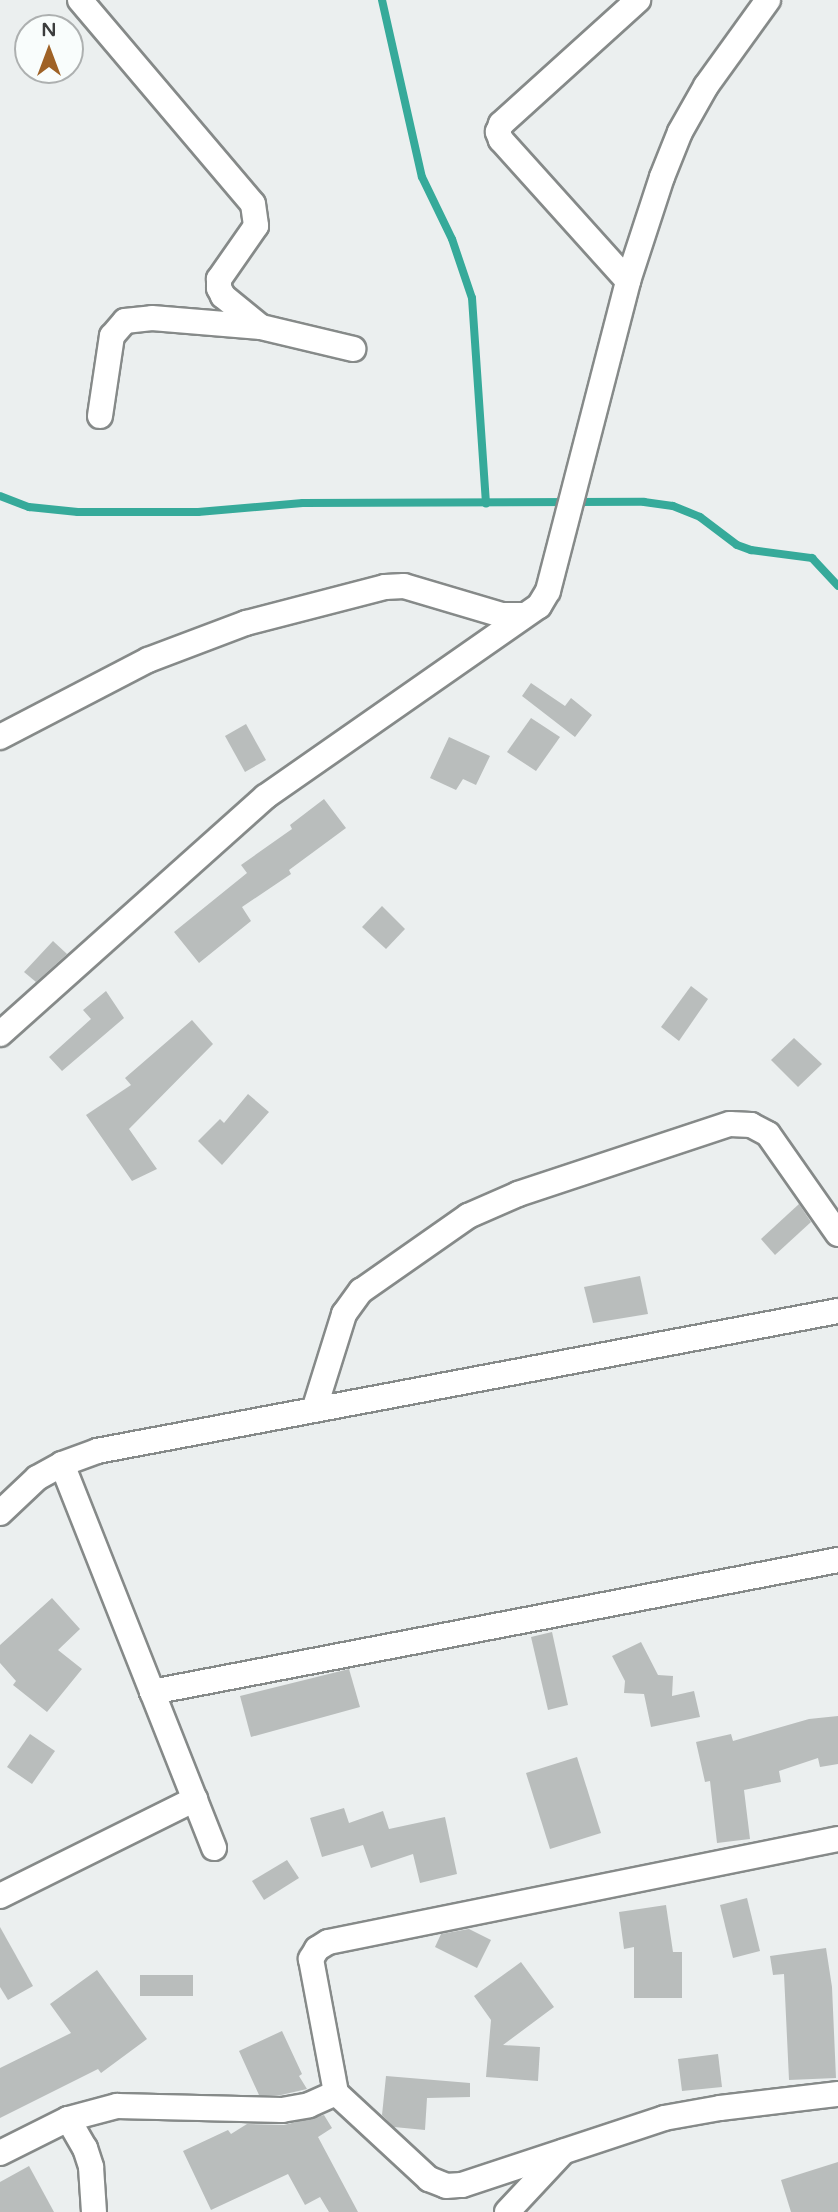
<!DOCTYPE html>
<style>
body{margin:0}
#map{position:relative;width:838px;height:2212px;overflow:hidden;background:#ebefef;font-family:"Varela Round",sans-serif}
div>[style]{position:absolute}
.stream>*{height:8px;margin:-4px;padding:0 4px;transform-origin:4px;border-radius:4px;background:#36aa9a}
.building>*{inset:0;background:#b9bdbc}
.roads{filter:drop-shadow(2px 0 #868a89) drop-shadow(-2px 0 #868a89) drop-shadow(0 2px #868a89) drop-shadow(0 -2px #868a89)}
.minor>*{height:24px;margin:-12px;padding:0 12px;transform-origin:12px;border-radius:12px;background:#fff}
span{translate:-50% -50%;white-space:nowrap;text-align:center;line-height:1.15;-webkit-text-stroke:5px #f9fdfc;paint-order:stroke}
.north{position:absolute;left:14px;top:14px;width:70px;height:70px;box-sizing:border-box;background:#f9fdfc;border:2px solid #adb0b0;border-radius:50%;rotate:0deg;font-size:19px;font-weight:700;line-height:28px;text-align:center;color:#3c3d3d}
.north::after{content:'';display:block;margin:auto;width:24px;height:32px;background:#9f6226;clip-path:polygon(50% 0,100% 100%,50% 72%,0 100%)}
</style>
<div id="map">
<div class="stream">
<div style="left:382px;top:0;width:181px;rotate:77.3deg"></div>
<div style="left:422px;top:177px;width:69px;rotate:64.2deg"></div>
<div style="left:452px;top:239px;width:62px;rotate:71.3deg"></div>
<div style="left:472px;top:298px;width:206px;rotate:86.1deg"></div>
<div style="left:0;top:496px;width:31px;rotate:21deg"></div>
<div style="left:29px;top:507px;width:49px;rotate:5.8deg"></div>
<div style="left:78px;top:512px;width:120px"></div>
<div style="left:198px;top:512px;width:105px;rotate:-4.9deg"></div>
<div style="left:303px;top:503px;width:341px;rotate:-0.2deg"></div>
<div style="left:644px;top:502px;width:29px;rotate:8deg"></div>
<div style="left:673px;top:506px;width:29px;rotate:22deg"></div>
<div style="left:700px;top:517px;width:46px;rotate:37.1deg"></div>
<div style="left:737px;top:545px;width:15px;rotate:20deg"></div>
<div style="left:751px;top:550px;width:62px;rotate:7.5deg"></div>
<div style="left:812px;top:558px;width:38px;rotate:47deg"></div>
</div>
<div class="building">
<div style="clip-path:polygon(531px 683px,565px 706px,571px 698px,592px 715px,575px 737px,522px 696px)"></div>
<div style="clip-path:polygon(531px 718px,560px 737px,536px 771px,507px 752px)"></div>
<div style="clip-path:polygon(246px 724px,266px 760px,245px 772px,225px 736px)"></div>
<div style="clip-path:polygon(449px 737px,490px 756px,476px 785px,463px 779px,456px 790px,430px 778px)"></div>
<div style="clip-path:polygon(324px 799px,346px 828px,289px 870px,291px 874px,242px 907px,251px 921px,199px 963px,174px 932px,247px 873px,241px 865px,292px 829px,290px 825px)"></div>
<div style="clip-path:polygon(382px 906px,405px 929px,386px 949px,362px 927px)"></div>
<div style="clip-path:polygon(53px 941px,67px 954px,36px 982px,24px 972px)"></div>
<div style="clip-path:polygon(691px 986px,708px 999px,679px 1041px,661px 1027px)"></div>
<div style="clip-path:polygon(106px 991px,124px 1018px,62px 1071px,49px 1057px,91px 1019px,83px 1010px)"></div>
<div style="clip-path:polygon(192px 1020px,213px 1044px,129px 1129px,157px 1169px,132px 1181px,86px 1115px,131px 1085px,125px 1078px)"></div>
<div style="clip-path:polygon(794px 1038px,822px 1064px,798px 1087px,771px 1060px)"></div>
<div style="clip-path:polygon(248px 1094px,269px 1112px,222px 1165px,198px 1141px,220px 1119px,224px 1123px)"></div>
<div style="clip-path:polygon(799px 1204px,811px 1222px,775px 1255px,761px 1239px)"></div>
<div style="clip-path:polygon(640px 1276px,648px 1314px,593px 1323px,584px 1287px)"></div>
<div style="clip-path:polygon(52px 1598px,80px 1629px,58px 1650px,82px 1669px,47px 1712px,13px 1685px,16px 1681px,0 1663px,0 1645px)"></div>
<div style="clip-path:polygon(552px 1632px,568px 1705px,548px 1710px,531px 1637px)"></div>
<div style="clip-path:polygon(641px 1642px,658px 1675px,673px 1676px,672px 1696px,694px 1691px,700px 1717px,651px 1727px,644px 1694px,624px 1693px,625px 1681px,612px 1656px)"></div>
<div style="clip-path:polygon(349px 1669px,360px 1707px,251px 1737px,240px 1696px)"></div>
<div style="clip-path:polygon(838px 1716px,838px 1764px,820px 1767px,818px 1758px,779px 1771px,781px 1782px,744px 1790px,750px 1839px,717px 1843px,710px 1781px,705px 1782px,696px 1742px,731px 1734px,733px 1741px,809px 1719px)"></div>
<div style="clip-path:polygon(30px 1734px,55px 1751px,32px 1784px,7px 1767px)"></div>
<div style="clip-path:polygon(577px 1757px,601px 1833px,550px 1849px,526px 1773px)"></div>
<div style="clip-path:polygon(344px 1808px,349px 1823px,383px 1811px,389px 1829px,445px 1817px,457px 1874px,420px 1883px,413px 1854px,371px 1868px,363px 1845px,322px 1857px,310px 1818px)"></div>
<div style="clip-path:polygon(287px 1860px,299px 1878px,264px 1900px,252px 1881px)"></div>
<div style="clip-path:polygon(747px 1898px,760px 1951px,733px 1958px,720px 1905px)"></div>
<div style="clip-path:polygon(666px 1905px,673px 1952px,682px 1952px,682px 1998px,634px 1998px,634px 1947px,624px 1949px,619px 1912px)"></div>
<div style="clip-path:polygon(0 1927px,33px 1986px,8px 2000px,0 1987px)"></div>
<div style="clip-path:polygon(469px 1929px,491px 1940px,477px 1968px,435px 1947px,441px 1934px)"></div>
<div style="clip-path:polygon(826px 1948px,832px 1987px,836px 2078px,789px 2080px,784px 1974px,773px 1975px,770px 1956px)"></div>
<div style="clip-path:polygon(521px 1962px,554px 2007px,503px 2045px,540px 2047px,538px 2081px,486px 2077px,491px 2020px,474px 1996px)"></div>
<div style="clip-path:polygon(97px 1970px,147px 2039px,101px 2073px,98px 2069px,0 2118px,0 2068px,71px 2033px,50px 2004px)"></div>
<div style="clip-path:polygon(140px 1975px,193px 1975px,193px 1996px,140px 1996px)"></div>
<div style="clip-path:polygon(282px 2031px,302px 2074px,299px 2076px,307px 2089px,281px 2095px,259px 2095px,239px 2051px)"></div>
<div style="clip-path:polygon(718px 2054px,722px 2087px,682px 2091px,678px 2059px)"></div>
<div style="clip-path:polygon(386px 2076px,470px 2083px,470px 2097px,427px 2098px,425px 2130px,394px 2127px,382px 2115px)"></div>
<div style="clip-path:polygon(324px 2115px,332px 2128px,318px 2137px,358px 2212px,329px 2212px,320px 2197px,305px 2205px,288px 2174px,211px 2210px,183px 2151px,228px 2130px,231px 2134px,247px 2124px,284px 2125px)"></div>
<div style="clip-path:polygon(838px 2162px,838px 2212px,791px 2212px,781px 2180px)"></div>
<div style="clip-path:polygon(29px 2166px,54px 2212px,0 2212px,0 2182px)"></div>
</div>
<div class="roads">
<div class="minor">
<div style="left:80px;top:0;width:267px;rotate:49.7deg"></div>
<div style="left:253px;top:204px;width:22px;rotate:82deg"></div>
<div style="left:256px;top:226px;width:65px;rotate:124.9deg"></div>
<div style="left:219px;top:279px;width:9px;rotate:90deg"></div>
<div style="left:219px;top:288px;width:9px;rotate:63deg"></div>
<div style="left:223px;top:296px;width:49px;rotate:39.2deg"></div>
<div style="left:628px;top:281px;width:190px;rotate:-132deg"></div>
<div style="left:501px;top:140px;width:9px;rotate:-111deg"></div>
<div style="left:498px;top:132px;width:9px;rotate:-69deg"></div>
<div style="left:501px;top:124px;width:185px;rotate:-42.1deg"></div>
<div style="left:100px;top:416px;width:81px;rotate:-81.5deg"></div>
<div style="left:112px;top:336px;width:20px;rotate:-49deg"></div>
<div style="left:125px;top:321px;width:27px;rotate:-6deg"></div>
<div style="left:152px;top:318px;width:109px;rotate:4.7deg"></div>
<div style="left:261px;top:327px;width:95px;rotate:13.4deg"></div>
<div style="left:0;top:737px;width:167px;rotate:-27.5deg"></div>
<div style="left:148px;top:660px;width:105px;rotate:-20.7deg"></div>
<div style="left:246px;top:623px;width:144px;rotate:-14.5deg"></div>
<div style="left:385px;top:587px;width:19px;rotate:-3deg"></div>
<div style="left:404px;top:586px;width:102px;rotate:16.5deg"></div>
<div style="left:502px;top:615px;width:20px"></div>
<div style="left:0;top:1034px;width:356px;rotate:-41.8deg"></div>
<div style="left:265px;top:797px;width:334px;rotate:-34.9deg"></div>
<div style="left:539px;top:606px;width:17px;rotate:-59deg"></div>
<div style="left:548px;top:591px;width:320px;rotate:-75.5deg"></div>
<div style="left:628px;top:281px;width:109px;rotate:-71.9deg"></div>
<div style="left:662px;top:177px;width:48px;rotate:-68.2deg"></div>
<div style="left:680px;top:132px;width:53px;rotate:-60.5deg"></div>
<div style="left:706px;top:86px;width:106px;rotate:-54.2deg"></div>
<div style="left:314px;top:1410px;width:101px;rotate:-72.6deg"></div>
<div style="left:344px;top:1314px;width:29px;rotate:-54deg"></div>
<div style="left:361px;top:1291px;width:131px;rotate:-35deg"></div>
<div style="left:468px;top:1216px;width:55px;rotate:-23.7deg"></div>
<div style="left:518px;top:1194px;width:223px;rotate:-18.3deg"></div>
<div style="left:730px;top:1124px;width:21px;rotate:3deg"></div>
<div style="left:751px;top:1125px;width:19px;rotate:28deg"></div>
<div style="left:768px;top:1134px;width:122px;rotate:55deg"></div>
<div style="left:62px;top:1464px;width:413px;rotate:68.4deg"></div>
<div style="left:0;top:1513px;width:51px;rotate:-43.4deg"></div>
<div style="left:37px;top:1478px;width:29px;rotate:-29deg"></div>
<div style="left:62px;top:1464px;width:37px;rotate:-20deg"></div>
<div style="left:97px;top:1451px;width:754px;rotate:-10.7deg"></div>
<div style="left:152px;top:1692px;width:699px;rotate:-10.89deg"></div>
<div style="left:838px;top:1839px;width:520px;rotate:168.58deg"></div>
<div style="left:328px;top:1942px;width:13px;rotate:148deg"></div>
<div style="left:317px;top:1949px;width:12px;rotate:121deg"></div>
<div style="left:311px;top:1959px;width:136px;rotate:79.4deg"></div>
<div style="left:336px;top:2093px;width:127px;rotate:42.8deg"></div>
<div style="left:429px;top:2179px;width:18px;rotate:22deg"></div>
<div style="left:446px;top:2186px;width:16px;rotate:-4deg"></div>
<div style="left:462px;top:2185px;width:213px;rotate:-18.3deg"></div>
<div style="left:664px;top:2118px;width:57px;rotate:-10.1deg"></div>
<div style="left:720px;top:2108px;width:119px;rotate:-6.8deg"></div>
<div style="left:0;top:1896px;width:218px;rotate:-26.4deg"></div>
<div style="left:68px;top:2119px;width:34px;rotate:60deg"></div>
<div style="left:85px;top:2148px;width:20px;rotate:72deg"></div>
<div style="left:91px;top:2167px;width:45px;rotate:86.2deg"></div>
<div style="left:0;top:2153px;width:76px;rotate:-26.6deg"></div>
<div style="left:68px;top:2119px;width:51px;rotate:-14.9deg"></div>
<div style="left:117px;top:2106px;width:165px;rotate:1.4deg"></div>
<div style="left:282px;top:2110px;width:27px;rotate:-10deg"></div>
<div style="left:309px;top:2105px;width:30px;rotate:-24deg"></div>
<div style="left:507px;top:2212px;width:83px;rotate:-46.9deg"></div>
</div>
</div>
<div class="north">N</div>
</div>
